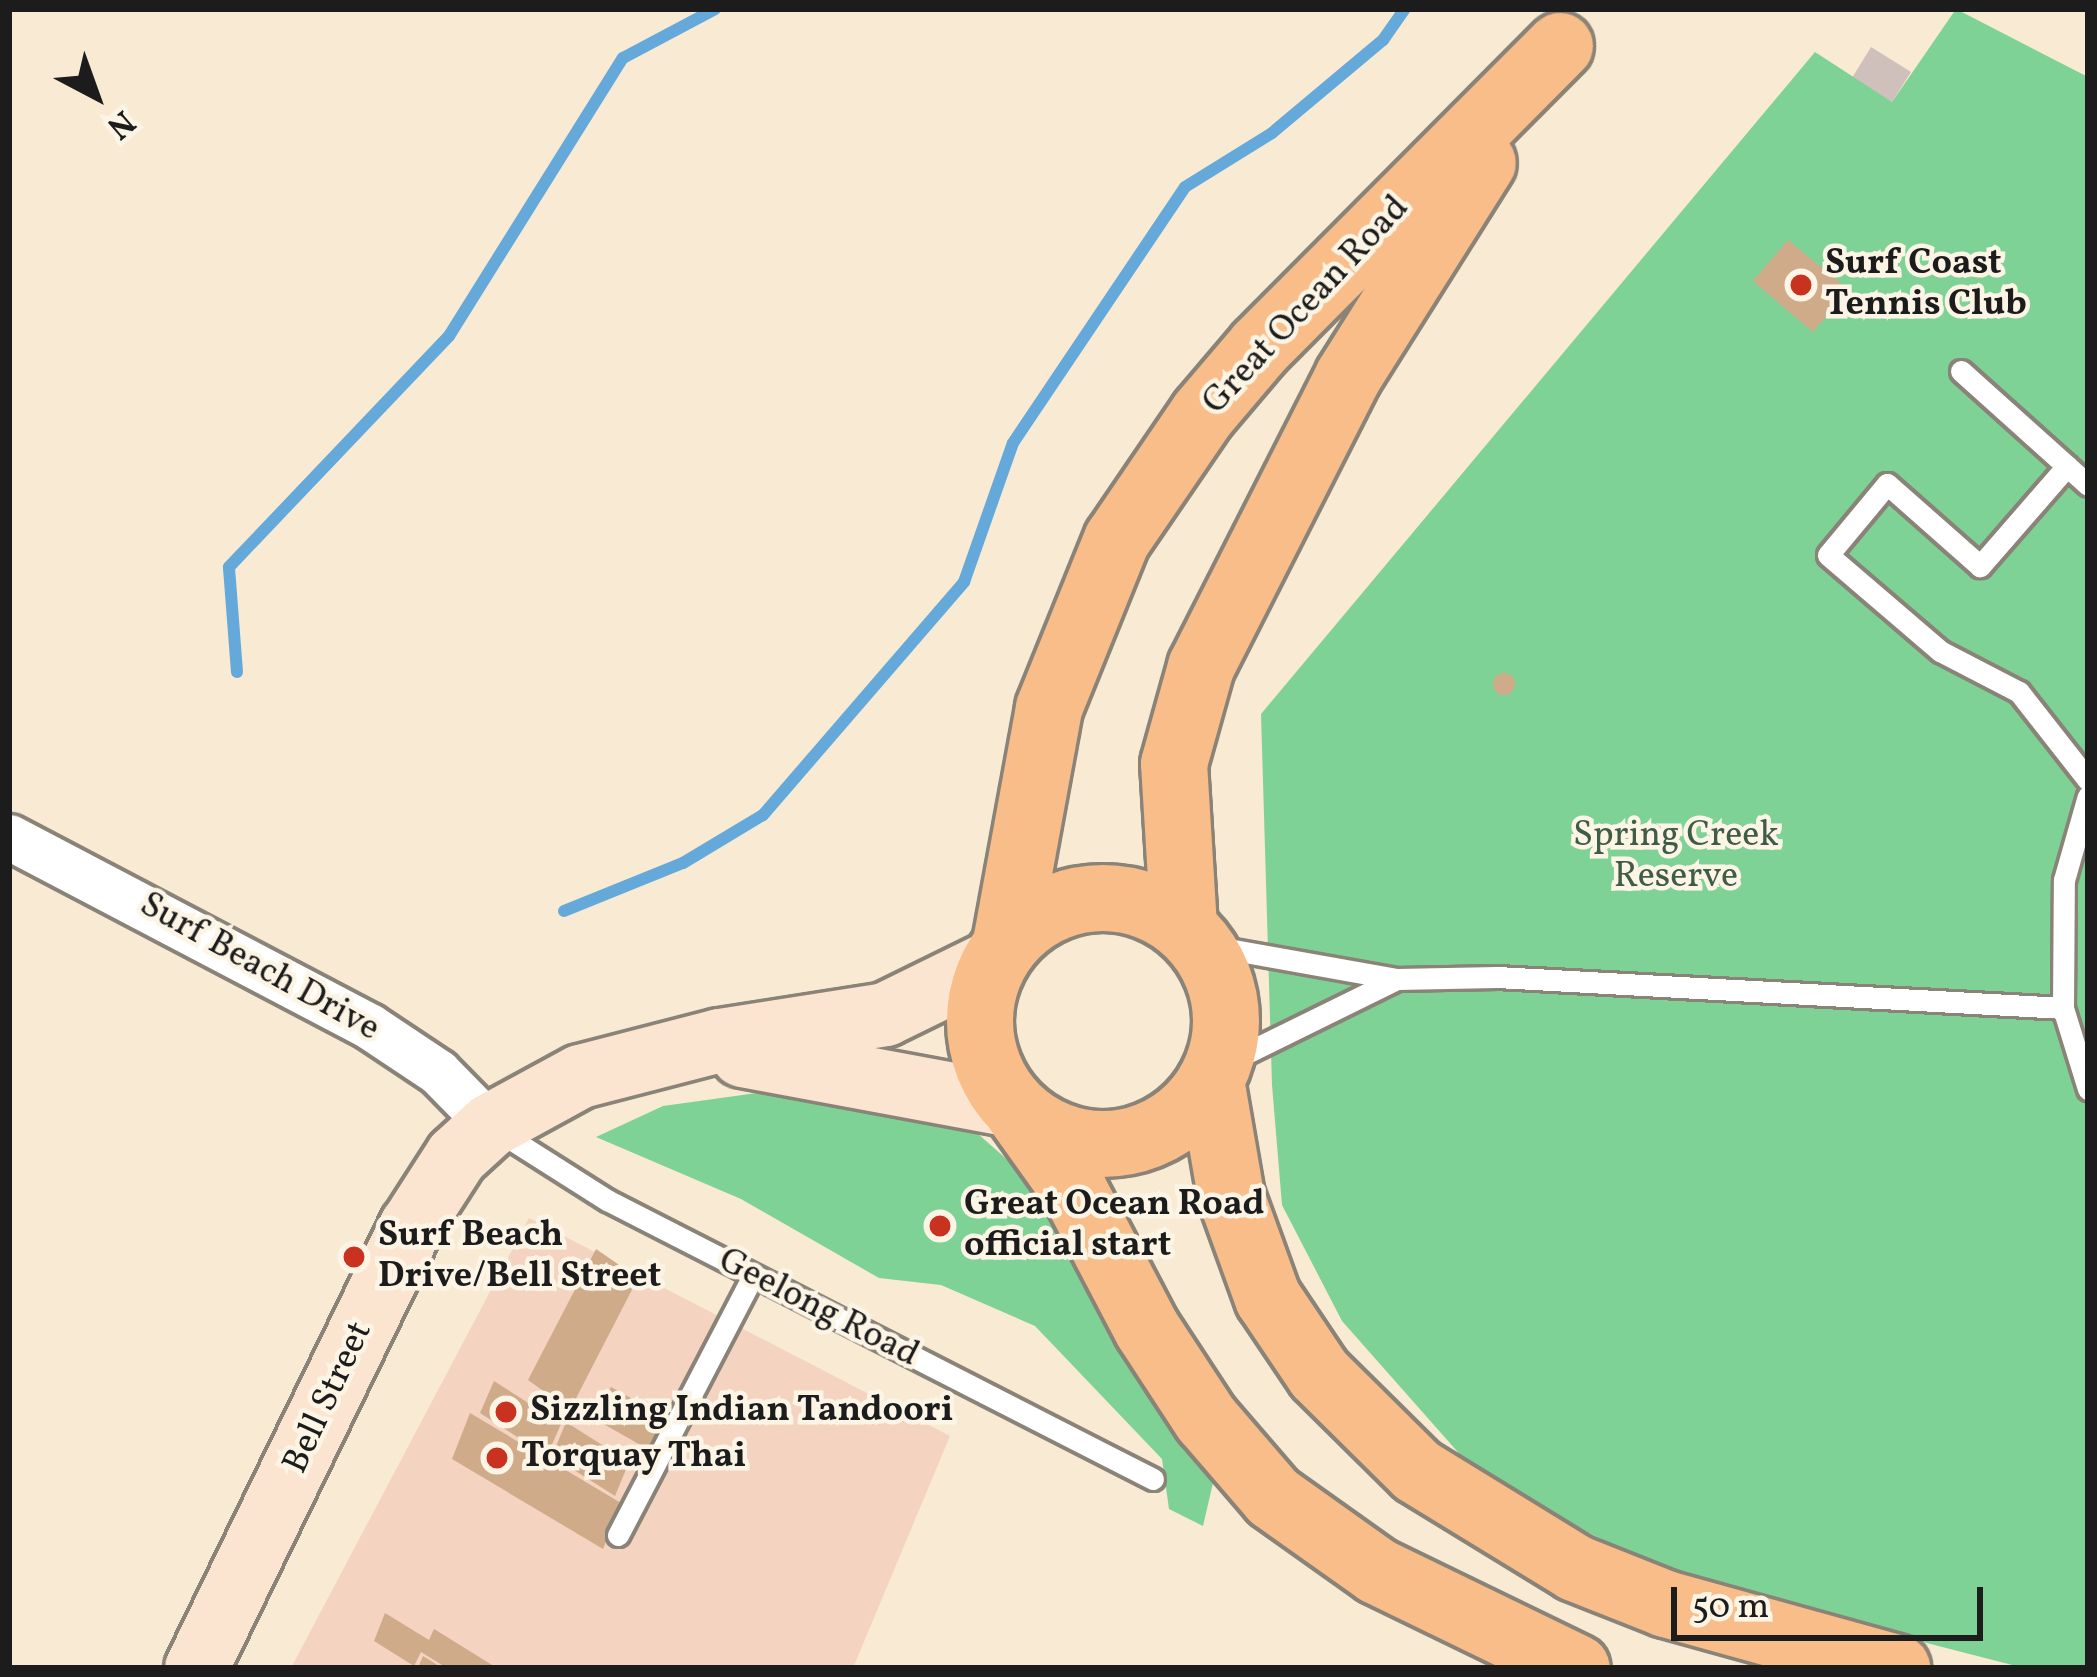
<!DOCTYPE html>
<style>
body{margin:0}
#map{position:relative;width:2097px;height:1677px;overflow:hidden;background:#f8ead3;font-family:Vollkorn,serif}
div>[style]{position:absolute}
.built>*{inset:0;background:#f4d3c1}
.industrial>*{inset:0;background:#d0c0bc}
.green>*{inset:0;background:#7ed295}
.stream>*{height:12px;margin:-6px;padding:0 6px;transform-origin:6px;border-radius:6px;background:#64a9da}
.building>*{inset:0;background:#cfab8a}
.round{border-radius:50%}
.roads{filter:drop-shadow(3px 0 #8a8378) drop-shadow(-3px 0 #8a8378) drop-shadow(0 3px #8a8378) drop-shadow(0 -3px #8a8378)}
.lane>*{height:21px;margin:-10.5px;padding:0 10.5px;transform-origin:10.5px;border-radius:10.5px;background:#fff}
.street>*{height:45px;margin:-22.5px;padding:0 22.5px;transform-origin:22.5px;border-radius:22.5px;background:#fff}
.secondary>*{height:63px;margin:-31.5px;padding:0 31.5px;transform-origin:31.5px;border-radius:31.5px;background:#fce5d0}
.primary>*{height:66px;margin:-33px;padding:0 33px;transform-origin:33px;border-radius:33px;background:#f8bd89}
.primary>.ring{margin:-33px;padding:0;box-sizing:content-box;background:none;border:66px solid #f8bd89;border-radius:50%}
.dots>*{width:33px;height:33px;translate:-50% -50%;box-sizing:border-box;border:6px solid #fcf5e5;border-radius:50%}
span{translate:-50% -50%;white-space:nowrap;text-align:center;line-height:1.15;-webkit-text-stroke:9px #fcf5e5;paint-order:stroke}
.poi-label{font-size:36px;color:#1c1c1c;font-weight:700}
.left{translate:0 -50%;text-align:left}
.street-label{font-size:36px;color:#1c1c1c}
.park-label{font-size:36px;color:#3e5c46}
.frame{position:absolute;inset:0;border:12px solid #1c1c1c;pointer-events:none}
.north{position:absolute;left:36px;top:36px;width:120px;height:120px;-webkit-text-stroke:9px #fcf5e5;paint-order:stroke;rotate:139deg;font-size:33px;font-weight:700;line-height:48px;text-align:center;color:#1c1c1c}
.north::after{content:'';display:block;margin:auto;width:42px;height:54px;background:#1c1c1c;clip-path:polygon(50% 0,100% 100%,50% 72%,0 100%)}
.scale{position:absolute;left:1671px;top:1587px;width:312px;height:54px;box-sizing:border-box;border:6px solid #1c1c1c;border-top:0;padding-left:15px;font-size:36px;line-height:42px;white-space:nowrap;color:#1c1c1c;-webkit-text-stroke:9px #fcf5e5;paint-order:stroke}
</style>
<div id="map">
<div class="built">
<div style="clip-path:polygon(529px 1218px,950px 1436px,853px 1668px,291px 1668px)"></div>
</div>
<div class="industrial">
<div style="clip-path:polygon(1871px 47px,1911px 72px,1892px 102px,1852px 78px)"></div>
</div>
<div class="green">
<div style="clip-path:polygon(1956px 9px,2088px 77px,2088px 1668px,2024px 1668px,1678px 1579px,1479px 1476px,1342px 1321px,1282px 1205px,1272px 1085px,1261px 714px,1815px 52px,1892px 102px)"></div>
<div style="clip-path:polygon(799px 1087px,968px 1125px,1028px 1178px,1206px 1465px,1213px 1483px,1203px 1526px,1169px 1509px,1162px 1459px,1035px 1326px,941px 1285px,879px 1278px,741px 1199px,596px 1137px,663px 1106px)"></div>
</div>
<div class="stream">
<div style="left:237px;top:672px;width:105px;rotate:-94.4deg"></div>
<div style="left:229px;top:567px;width:319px;rotate:-46.4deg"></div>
<div style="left:449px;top:336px;width:328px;rotate:-58deg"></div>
<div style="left:623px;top:58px;width:104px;rotate:-28deg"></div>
<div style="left:564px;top:911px;width:128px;rotate:-22deg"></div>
<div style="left:683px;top:863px;width:93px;rotate:-31deg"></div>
<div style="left:763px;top:815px;width:308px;rotate:-49.2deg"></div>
<div style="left:964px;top:582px;width:147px;rotate:-70.6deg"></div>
<div style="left:1013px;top:443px;width:308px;rotate:-56.1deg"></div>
<div style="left:1185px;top:187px;width:102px;rotate:-31.8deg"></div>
<div style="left:1272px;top:133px;width:145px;rotate:-40deg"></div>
<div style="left:1383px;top:40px;width:38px;rotate:-55deg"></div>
</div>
<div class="building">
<div style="clip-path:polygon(1788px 240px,1849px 290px,1813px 332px,1753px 281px)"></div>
<div class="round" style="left:1493px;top:673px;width:22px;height:22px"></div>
<div style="clip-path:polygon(596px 1249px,638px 1278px,570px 1410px,528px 1380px)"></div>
<div style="clip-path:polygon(494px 1381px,561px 1424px,547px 1456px,480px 1413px)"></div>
<div style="clip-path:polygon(611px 1387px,668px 1419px,651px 1451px,593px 1418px)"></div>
<div style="clip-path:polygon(470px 1413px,621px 1503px,603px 1549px,452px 1459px)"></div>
<div style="clip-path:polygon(566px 1422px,629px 1462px,615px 1496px,552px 1456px)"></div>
<div style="clip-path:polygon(385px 1613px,429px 1640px,434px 1629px,497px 1668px,447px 1668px,421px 1652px,414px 1666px,374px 1641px)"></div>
<div style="clip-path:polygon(423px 1656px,442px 1668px,418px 1668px)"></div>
</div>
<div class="roads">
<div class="lane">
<div style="left:1961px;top:371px;width:142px;rotate:41.9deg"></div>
<div style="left:2088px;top:485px;width:28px;rotate:-138deg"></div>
<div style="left:2067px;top:466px;width:133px;rotate:131deg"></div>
<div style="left:1980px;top:566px;width:124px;rotate:-138.6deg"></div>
<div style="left:1887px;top:484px;width:92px;rotate:129.7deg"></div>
<div style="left:1828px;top:555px;width:148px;rotate:40.6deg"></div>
<div style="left:1940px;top:651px;width:89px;rotate:27.4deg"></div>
<div style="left:2019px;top:692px;width:112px;rotate:51.9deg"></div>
<div style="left:1200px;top:944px;width:200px;rotate:10.1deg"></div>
<div style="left:1397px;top:979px;width:100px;rotate:-1.1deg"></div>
<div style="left:1497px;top:977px;width:567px;rotate:3.13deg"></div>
<div style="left:2063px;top:1008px;width:85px;rotate:72.8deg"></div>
<div style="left:2063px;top:1008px;width:128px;rotate:-89.6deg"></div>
<div style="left:2064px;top:880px;width:87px;rotate:-74.1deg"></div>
<div style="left:1218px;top:1067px;width:199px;rotate:-26.2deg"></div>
<div style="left:495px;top:1129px;width:133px;rotate:32.4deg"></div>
<div style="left:607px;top:1200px;width:613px;rotate:27.07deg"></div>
<div style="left:618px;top:1535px;width:292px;rotate:-62.5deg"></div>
</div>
<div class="street">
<div style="left:9px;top:837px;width:407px;rotate:27.7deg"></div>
<div style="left:369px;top:1026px;width:83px;rotate:33.7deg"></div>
<div style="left:438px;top:1072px;width:74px;rotate:45.5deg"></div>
</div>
<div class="secondary">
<div style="left:742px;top:1055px;width:274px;rotate:10.5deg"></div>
<div style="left:196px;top:1668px;width:492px;rotate:-64.1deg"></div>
<div style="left:411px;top:1226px;width:83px;rotate:-57.3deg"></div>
<div style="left:456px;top:1156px;width:46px;rotate:-42.4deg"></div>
<div style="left:490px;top:1125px;width:102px;rotate:-28.6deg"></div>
<div style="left:580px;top:1076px;width:144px;rotate:-14.5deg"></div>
<div style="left:719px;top:1040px;width:168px;rotate:-8.9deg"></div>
<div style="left:885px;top:1014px;width:123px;rotate:-26.1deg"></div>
</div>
<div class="primary">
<div class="ring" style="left:980px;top:898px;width:180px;height:180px"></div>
<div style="left:1184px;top:927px;width:163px;rotate:-93.5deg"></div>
<div style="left:1174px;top:764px;width:101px;rotate:-74.4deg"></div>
<div style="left:1201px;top:667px;width:325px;rotate:-63.1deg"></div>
<div style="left:1348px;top:377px;width:253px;rotate:-57.8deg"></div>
<div style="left:1006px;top:943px;width:239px;rotate:-79.6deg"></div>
<div style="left:1049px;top:708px;width:181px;rotate:-68deg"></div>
<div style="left:1117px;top:540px;width:153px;rotate:-55.7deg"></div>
<div style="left:1203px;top:414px;width:88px;rotate:-49.6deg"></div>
<div style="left:1260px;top:347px;width:425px;rotate:-45.1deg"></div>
<div style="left:1211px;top:1080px;width:118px;rotate:80.2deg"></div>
<div style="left:1231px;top:1196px;width:109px;rotate:70.1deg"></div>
<div style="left:1268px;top:1298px;width:92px;rotate:56.1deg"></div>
<div style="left:1319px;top:1374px;width:138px;rotate:44.7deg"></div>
<div style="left:1417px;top:1471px;width:185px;rotate:31.5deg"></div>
<div style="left:1575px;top:1568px;width:98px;rotate:21.6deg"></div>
<div style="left:1666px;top:1604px;width:240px;rotate:15.5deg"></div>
<div style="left:1019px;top:1113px;width:95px;rotate:54.5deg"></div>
<div style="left:1074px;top:1190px;width:157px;rotate:62.3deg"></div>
<div style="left:1147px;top:1329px;width:108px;rotate:56.8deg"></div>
<div style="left:1206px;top:1419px;width:103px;rotate:49.3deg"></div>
<div style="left:1273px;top:1497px;width:128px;rotate:35.4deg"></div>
<div style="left:1377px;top:1571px;width:222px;rotate:25.9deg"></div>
</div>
</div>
<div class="dots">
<div style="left:1801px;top:285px;background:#c8321e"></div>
<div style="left:940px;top:1226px;background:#c8321e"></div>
<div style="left:354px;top:1257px;background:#c8321e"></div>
<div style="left:506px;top:1412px;background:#c8321e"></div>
<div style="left:497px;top:1458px;background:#c8321e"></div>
</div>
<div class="poi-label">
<span class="left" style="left:1825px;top:285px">Surf Coast<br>Tennis Club</span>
<span class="left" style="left:964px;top:1226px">Great Ocean Road<br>official start</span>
<span class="left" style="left:378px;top:1257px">Surf Beach<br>Drive/Bell Street</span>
<span class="left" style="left:530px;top:1412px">Sizzling Indian Tandoori</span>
<span class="left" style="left:521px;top:1458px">Torquay Thai</span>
</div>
<div class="street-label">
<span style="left:1307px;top:306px;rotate:-47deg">Great Ocean Road</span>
<span style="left:259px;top:968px;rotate:29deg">Surf Beach Drive</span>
<span style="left:818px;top:1309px;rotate:27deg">Geelong Road</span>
<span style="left:329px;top:1398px;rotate:-65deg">Bell Street</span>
</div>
<div class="park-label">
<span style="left:1676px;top:857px">Spring Creek<br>Reserve</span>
</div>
<div class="frame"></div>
<div class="north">N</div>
<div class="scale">50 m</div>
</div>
